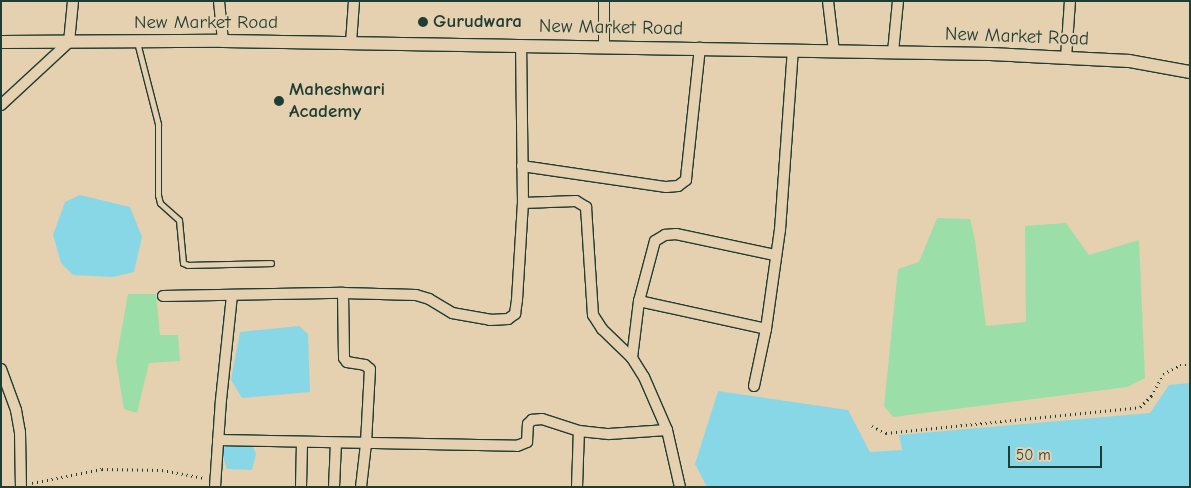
<!DOCTYPE html>
<style>
body{margin:0}
#map{position:relative;width:1191px;height:488px;overflow:hidden;background:#e5d1af;font-family:"Comic Neue",sans-serif}
div>[style]{position:absolute}
.green>*{inset:0;background:#9bdea8}
.water>*{inset:0;background:#88d7e6}
.path>*{height:2.5px;margin-top:-1.25px;transform-origin:0;background:repeating-linear-gradient(90deg,#1f3d34 0 1px,transparent 0 5px)}
.roads{filter:drop-shadow(1px 0 #1f3d34) drop-shadow(-1px 0 #1f3d34) drop-shadow(0 1px #1f3d34) drop-shadow(0 -1px #1f3d34)}
.service>*{height:5px;margin:-2.5px;padding:0 2.5px;transform-origin:2.5px;border-radius:2.5px;background:#e5d1af}
.minor>*{height:10px;margin:-5px;padding:0 5px;transform-origin:5px;border-radius:5px;background:#e5d1af}
.tertiary>*{height:12px;margin:-6px;padding:0 6px;transform-origin:6px;border-radius:6px;background:#e5d1af}
.dots>*{width:14px;height:14px;translate:-50% -50%;box-sizing:border-box;border:2px solid #e5d1af;border-radius:50%}
span{translate:-50% -50%;white-space:nowrap;text-align:center;line-height:1.15;-webkit-text-stroke:4px #e5d1af;paint-order:stroke}
.poi-label{font-size:19px;color:#1f3d34;font-weight:700}
.left{translate:0 -50%;text-align:left}
.street-label{font-size:19px;color:#1f3d34}
.frame{position:absolute;inset:0;border:2px solid #1f3d34;pointer-events:none}
.scale{position:absolute;left:1008px;top:446px;width:94px;height:22px;box-sizing:border-box;border:2px solid #1f3d34;border-top:0;padding-left:6px;font-size:15px;line-height:18px;white-space:nowrap;color:#1f3d34;-webkit-text-stroke:4px #e5d1af;paint-order:stroke}
</style>
<div id="map">
<div class="green">
<div style="clip-path:polygon(937px 218px,970px 219px,975px 240px,986px 326px,1026px 322px,1025px 226px,1066px 223px,1089px 255px,1139px 240px,1145px 378px,1127px 387px,893px 417px,884px 406px,898px 269px,919px 262px)"></div>
<div style="clip-path:polygon(128px 294px,156px 294px,160px 335px,178px 335px,180px 361px,149px 363px,137px 413px,124px 409px,116px 361px)"></div>
</div>
<div class="water">
<div style="clip-path:polygon(80px 195px,130px 207px,142px 237px,134px 272px,113px 277px,73px 275px,61px 263px,53px 235px,65px 202px)"></div>
<div style="clip-path:polygon(299px 326px,308px 334px,310px 392px,242px 398px,231px 380px,240px 332px)"></div>
<div style="clip-path:polygon(1190px 383px,1190px 487px,707px 487px,695px 464px,718px 391px,848px 410px,870px 452px,902px 450px,899px 435px,1150px 413px,1169px 385px)"></div>
<div style="clip-path:polygon(230px 440px,253px 447px,256px 454px,252px 470px,227px 469px,221px 452px)"></div>
</div>
<div class="path">
<div style="left:872px;top:426px;width:16px;rotate:27deg"></div>
<div style="left:886px;top:433px;width:255px;rotate:-5.8deg"></div>
<div style="left:1140px;top:407px;width:16px;rotate:-45deg"></div>
<div style="left:1151px;top:396px;width:25px;rotate:-61deg"></div>
<div style="left:1163px;top:374px;width:19px;rotate:-28deg"></div>
<div style="left:1180px;top:365px;width:10px"></div>
<div style="left:32px;top:483px;width:71px;rotate:-11.3deg"></div>
<div style="left:102px;top:469px;width:60px;rotate:1deg"></div>
<div style="left:162px;top:470px;width:43px;rotate:10.8deg"></div>
</div>
<div class="roads">
<div class="service">
<div style="left:137px;top:42px;width:85px;rotate:75.6deg"></div>
<div style="left:158px;top:124px;width:71px;rotate:90deg"></div>
<div style="left:158px;top:195px;width:8px;rotate:76deg"></div>
<div style="left:160px;top:203px;width:25px;rotate:42deg"></div>
<div style="left:179px;top:220px;width:43px;rotate:84.7deg"></div>
<div style="left:183px;top:263px;width:5px;rotate:22deg"></div>
<div style="left:188px;top:265px;width:83px;rotate:-1.4deg"></div>
</div>
<div class="minor">
<div style="left:219px;top:1px;width:40px;rotate:84.3deg"></div>
<div style="left:604px;top:1px;width:46px;rotate:90deg"></div>
<div style="left:828px;top:1px;width:50px;rotate:83.2deg"></div>
<div style="left:351px;top:43px;width:42px;rotate:-85.9deg"></div>
<div style="left:893px;top:52px;width:51px;rotate:-84.4deg"></div>
<div style="left:1066px;top:58px;width:57px;rotate:-86deg"></div>
<div style="left:1px;top:105px;width:93px;rotate:-42.8deg"></div>
<div style="left:69px;top:42px;width:41px;rotate:-84.4deg"></div>
<div style="left:522px;top:166px;width:146px;rotate:8.3deg"></div>
<div style="left:666px;top:187px;width:12px;rotate:-5deg"></div>
<div style="left:678px;top:186px;width:10px;rotate:-37deg"></div>
<div style="left:686px;top:180px;width:11px;rotate:-85deg"></div>
<div style="left:687px;top:169px;width:122px;rotate:-83.9deg"></div>
<div style="left:523px;top:203px;width:53px;rotate:-2.2deg"></div>
<div style="left:576px;top:201px;width:12px;rotate:31deg"></div>
<div style="left:586px;top:207px;width:108px;rotate:86.3deg"></div>
<div style="left:593px;top:315px;width:17px;rotate:57deg"></div>
<div style="left:602px;top:329px;width:42px;rotate:44deg"></div>
<div style="left:632px;top:358px;width:22px;rotate:58deg"></div>
<div style="left:644px;top:377px;width:58px;rotate:66.5deg"></div>
<div style="left:667px;top:430px;width:58px;rotate:77.2deg"></div>
<div style="left:343px;top:293px;width:65px;rotate:89.1deg"></div>
<div style="left:344px;top:358px;width:5px;rotate:53deg"></div>
<div style="left:347px;top:362px;width:18px;rotate:9deg"></div>
<div style="left:365px;top:365px;width:6px;rotate:39deg"></div>
<div style="left:370px;top:369px;width:75px;rotate:93.1deg"></div>
<div style="left:366px;top:444px;width:43px;rotate:96.6deg"></div>
<div style="left:163px;top:296px;width:180px;rotate:-1deg"></div>
<div style="left:343px;top:293px;width:73px;rotate:1.6deg"></div>
<div style="left:416px;top:295px;width:14px;rotate:17deg"></div>
<div style="left:429px;top:299px;width:27px;rotate:31deg"></div>
<div style="left:452px;top:313px;width:39px;rotate:10deg"></div>
<div style="left:490px;top:320px;width:18px;rotate:-3deg"></div>
<div style="left:508px;top:319px;width:9px;rotate:-36deg"></div>
<div style="left:515px;top:314px;width:14px;rotate:-82deg"></div>
<div style="left:517px;top:300px;width:97px;rotate:-86.5deg"></div>
<div style="left:523px;top:203px;width:158px;rotate:-90.7deg"></div>
<div style="left:639px;top:301px;width:130px;rotate:12.4deg"></div>
<div style="left:632px;top:358px;width:57px;rotate:-83deg"></div>
<div style="left:639px;top:301px;width:62px;rotate:-75.1deg"></div>
<div style="left:655px;top:241px;width:12px;rotate:-31deg"></div>
<div style="left:665px;top:235px;width:11px;rotate:-5deg"></div>
<div style="left:676px;top:234px;width:101px;rotate:12deg"></div>
<div style="left:1px;top:369px;width:44px;rotate:69.9deg"></div>
<div style="left:16px;top:410px;width:22px;rotate:80deg"></div>
<div style="left:20px;top:432px;width:55px;rotate:89deg"></div>
<div style="left:754px;top:386px;width:58px;rotate:-78.1deg"></div>
<div style="left:766px;top:329px;width:100px;rotate:-82deg"></div>
<div style="left:780px;top:230px;width:180px;rotate:-85.9deg"></div>
<div style="left:218px;top:440px;width:299px;rotate:1.1deg"></div>
<div style="left:517px;top:446px;width:11px;rotate:-22deg"></div>
<div style="left:527px;top:442px;width:18px;rotate:-87deg"></div>
<div style="left:528px;top:424px;width:6px;rotate:-45deg"></div>
<div style="left:532px;top:420px;width:10px;rotate:-6deg"></div>
<div style="left:542px;top:419px;width:39px;rotate:18deg"></div>
<div style="left:579px;top:431px;width:30px;rotate:6deg"></div>
<div style="left:609px;top:434px;width:58px;rotate:-3.9deg"></div>
<div style="left:215px;top:487px;width:87px;rotate:-86.1deg"></div>
<div style="left:221px;top:400px;width:105px;rotate:-84deg"></div>
<div style="left:301px;top:487px;width:45px;rotate:-88.7deg"></div>
<div style="left:334px;top:487px;width:44px;rotate:-87.4deg"></div>
<div style="left:577px;top:487px;width:56px;rotate:-88deg"></div>
</div>
<div class="tertiary">
<div style="left:1px;top:42px;width:222px;rotate:-0.3deg"></div>
<div style="left:223px;top:41px;width:767px;rotate:0.97deg"></div>
<div style="left:990px;top:54px;width:139px;rotate:2.9deg"></div>
<div style="left:1129px;top:61px;width:62px;rotate:10.2deg"></div>
</div>
</div>
<div class="dots">
<div style="left:423px;top:22px;background:#1f3d34"></div>
<div style="left:279px;top:101px;background:#1f3d34"></div>
</div>
<div class="poi-label">
<span class="left" style="left:433px;top:22px">Gurudwara</span>
<span class="left" style="left:289px;top:101px">Maheshwari<br>Academy</span>
</div>
<div class="street-label">
<span style="left:206px;top:23px">New Market Road</span>
<span style="left:611px;top:28px;rotate:1deg">New Market Road</span>
<span style="left:1017px;top:37px;rotate:2deg">New Market Road</span>
</div>
<div class="frame"></div>
<div class="scale">50 m</div>
</div>
